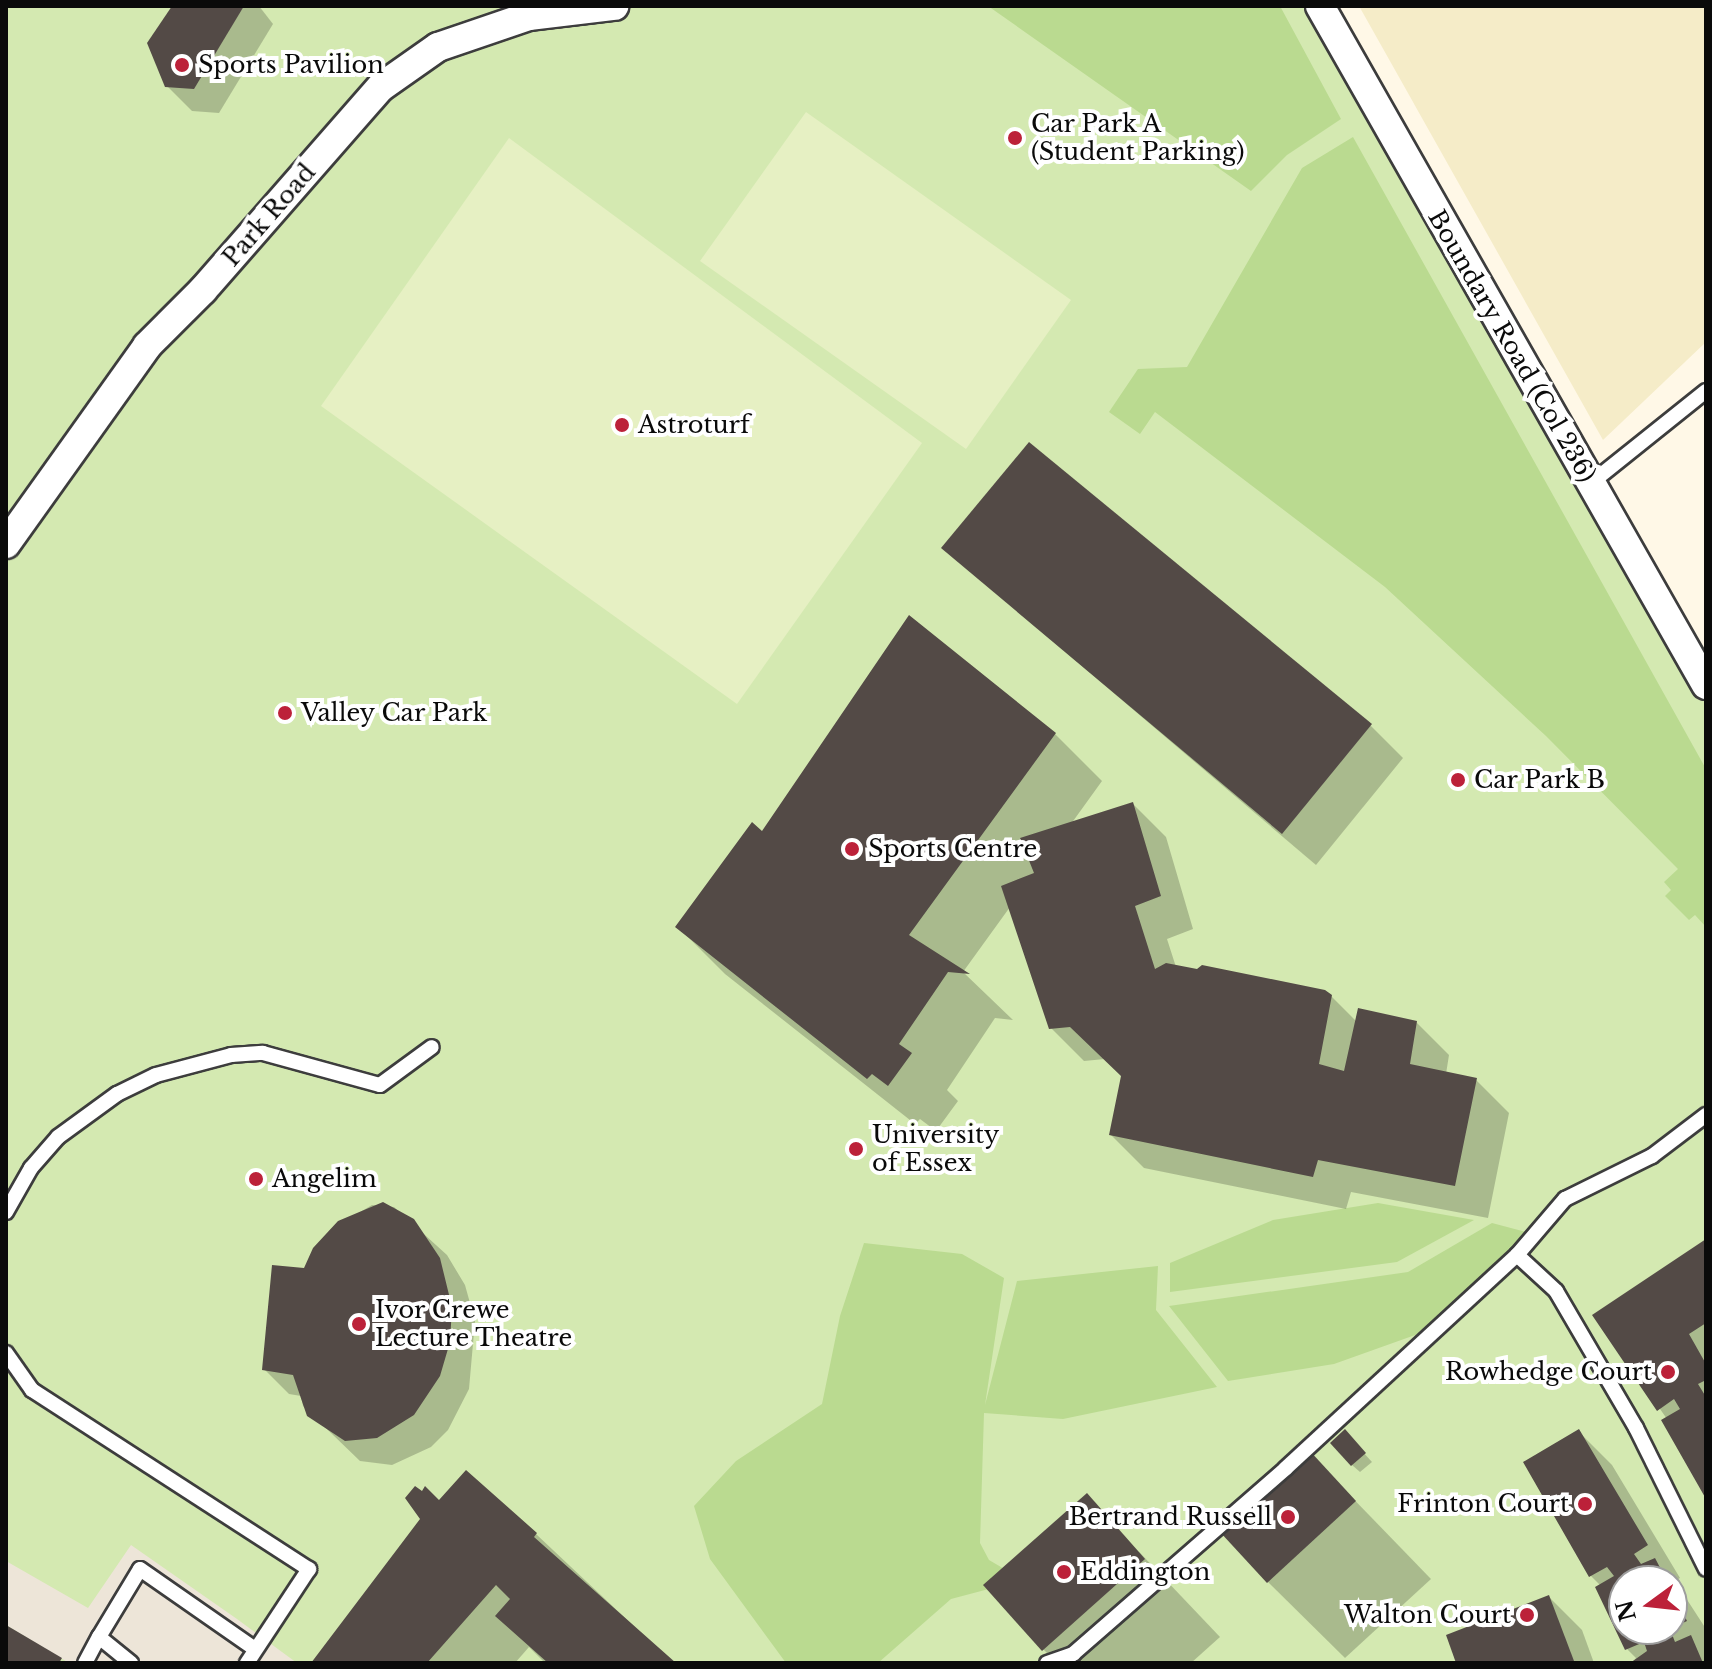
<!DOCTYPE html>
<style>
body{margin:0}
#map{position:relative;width:1712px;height:1669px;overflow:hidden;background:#fff8e7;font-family:"Libre Baskerville",serif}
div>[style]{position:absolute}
.farmland>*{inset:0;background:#f5ecc8}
.green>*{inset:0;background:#d4e9b1}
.forest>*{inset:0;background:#bada90}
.pitch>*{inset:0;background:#e6f0c3}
.plaza>*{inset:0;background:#ede5d8}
.shadow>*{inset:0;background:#0003}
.building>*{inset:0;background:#534a46}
.roads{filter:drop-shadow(2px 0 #3d3d3d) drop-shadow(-2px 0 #3d3d3d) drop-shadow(0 2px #3d3d3d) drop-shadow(0 -2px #3d3d3d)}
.lane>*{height:14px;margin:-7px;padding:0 7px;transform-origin:7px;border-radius:7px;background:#fff}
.street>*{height:28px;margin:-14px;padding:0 14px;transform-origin:14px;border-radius:14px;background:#fff}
.dots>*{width:22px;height:22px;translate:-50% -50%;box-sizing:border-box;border:4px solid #fff;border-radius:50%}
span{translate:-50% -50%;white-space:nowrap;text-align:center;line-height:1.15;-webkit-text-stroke:8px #fff;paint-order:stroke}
.poi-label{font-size:24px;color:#0a0a0a}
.left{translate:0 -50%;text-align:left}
.right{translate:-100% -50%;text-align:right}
.street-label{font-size:24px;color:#0a0a0a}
.frame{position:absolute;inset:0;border:8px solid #0a0a0a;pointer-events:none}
.north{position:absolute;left:1608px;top:1565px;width:80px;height:80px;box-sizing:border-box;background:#fff;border:2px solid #9d9d9d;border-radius:50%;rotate:255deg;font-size:22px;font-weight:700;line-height:32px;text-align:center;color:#0a0a0a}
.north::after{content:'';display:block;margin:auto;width:28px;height:36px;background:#bc2139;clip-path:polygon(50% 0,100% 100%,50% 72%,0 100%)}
</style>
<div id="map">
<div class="farmland">
<div style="clip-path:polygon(1359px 6px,1706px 6px,1706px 342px,1603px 440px)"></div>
</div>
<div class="green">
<div style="clip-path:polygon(evenodd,6px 6px,1320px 6px,1706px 685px,1706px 1663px,6px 1663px,6px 6px,1624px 1581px,1672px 1581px,1672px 1629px,1624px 1629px,1624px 1581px)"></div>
</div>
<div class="forest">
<div style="clip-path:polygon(988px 6px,1280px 6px,1341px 119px,1287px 155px,1251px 191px)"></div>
<div style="clip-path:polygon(1353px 137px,1706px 769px,1706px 927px,1695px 915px,1689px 920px,1665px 896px,1671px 890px,1664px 882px,1678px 869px,1546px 736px,1385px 587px,1155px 412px,1140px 434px,1109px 412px,1138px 369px,1187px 367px,1302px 168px)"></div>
<div style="clip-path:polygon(1378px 1203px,1474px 1220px,1397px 1262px,1170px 1292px,1170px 1263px,1273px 1220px)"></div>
<div style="clip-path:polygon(1492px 1223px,1526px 1232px,1517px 1255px,1446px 1324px,1334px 1364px,1228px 1381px,1169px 1306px,1408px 1272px)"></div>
<div style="clip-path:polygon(864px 1243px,962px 1254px,1004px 1278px,985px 1405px,1017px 1281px,1158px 1266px,1156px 1310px,1217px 1387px,1063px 1419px,984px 1413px,980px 1543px,989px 1560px,1023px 1580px,951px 1599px,878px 1663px,786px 1663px,710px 1559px,694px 1506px,736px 1461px,822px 1404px,840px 1316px)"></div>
</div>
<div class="pitch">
<div style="clip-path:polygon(806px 112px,1071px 300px,966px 449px,700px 261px)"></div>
<div style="clip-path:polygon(509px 138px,922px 443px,737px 704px,321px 406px)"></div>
</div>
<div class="plaza">
<div style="clip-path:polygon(131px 1545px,237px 1619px,297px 1663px,69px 1663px,6px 1625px,6px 1561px,88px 1608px)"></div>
</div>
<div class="shadow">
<div style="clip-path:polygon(174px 6px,259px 6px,273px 24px,219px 113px,192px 111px,167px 86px)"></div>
<div style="clip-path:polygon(943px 548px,1371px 726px,1403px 758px,1316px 865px)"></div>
<div style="clip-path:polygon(1055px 734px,1102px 781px,1071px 824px,1133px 804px,1166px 837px,1193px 929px,1167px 939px,1176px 967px,1331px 996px,1357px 1022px,1416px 1022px,1449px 1055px,1446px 1074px,1476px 1080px,1509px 1113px,1488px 1218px,1351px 1192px,1346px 1209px,1144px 1168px,1111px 1135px,1123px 1076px,1105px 1059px,1084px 1061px,1051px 1028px,1010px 907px,963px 972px,1013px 1020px,995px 1018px,947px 1090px,958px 1101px,936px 1131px,920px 1119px,915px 1124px,725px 974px,678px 927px,762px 834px)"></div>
<div style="clip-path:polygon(372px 1205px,394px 1207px,447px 1255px,465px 1285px,475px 1321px,469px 1389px,448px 1430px,431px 1447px,392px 1465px,360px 1461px,303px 1406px,301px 1396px,289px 1394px,264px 1369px,305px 1270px,330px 1230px)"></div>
<div style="clip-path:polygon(1706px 1241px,1706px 1495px,1667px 1419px,1595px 1316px)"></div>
<div style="clip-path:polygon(evenodd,1579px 1432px,1612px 1465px,1680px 1578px,1675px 1581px,1706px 1629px,1706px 1663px,1632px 1663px,1636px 1658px,1627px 1649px,1601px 1586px,1591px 1576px,1579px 1432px,1624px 1581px,1672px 1581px,1672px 1629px,1624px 1629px,1624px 1581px)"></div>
<div style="clip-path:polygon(1352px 1440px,1372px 1462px,1360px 1472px,1352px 1465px)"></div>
<div style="clip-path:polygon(1309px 1453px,1431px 1579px,1345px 1658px,1268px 1582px)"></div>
<div style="clip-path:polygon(1086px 1496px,1220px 1637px,1191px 1663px,1057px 1663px,1043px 1649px)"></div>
<div style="clip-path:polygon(439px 1502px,536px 1534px,673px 1663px,545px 1663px,529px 1647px,515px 1663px,313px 1663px)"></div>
<div style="clip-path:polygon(1549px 1597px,1582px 1630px,1594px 1663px,1458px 1663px,1448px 1636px)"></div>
</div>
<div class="building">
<div style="clip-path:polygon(172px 6px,244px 6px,194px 89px,165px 87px,147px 43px)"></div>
<div style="clip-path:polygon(1029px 442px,1372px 724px,1282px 834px,941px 548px)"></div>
<div style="clip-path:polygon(909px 615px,1056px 733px,909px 935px,970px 974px,948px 972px,899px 1044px,912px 1053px,888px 1086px,872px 1074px,867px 1079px,675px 927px,752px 822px,762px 831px)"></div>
<div style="clip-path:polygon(1133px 802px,1161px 896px,1135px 906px,1155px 969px,1166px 963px,1197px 969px,1202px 965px,1325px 990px,1332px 995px,1319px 1064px,1344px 1071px,1358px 1008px,1417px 1021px,1410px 1064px,1477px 1078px,1455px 1186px,1318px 1160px,1313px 1177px,1109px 1135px,1121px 1076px,1070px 1027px,1049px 1029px,1001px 886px,1034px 873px,1020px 838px)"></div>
<div style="clip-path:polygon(383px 1202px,414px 1219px,440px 1258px,452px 1307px,450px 1342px,440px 1376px,414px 1415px,377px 1438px,345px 1441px,307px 1416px,293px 1375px,262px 1370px,272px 1265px,304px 1268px,313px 1248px,338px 1221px)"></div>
<div style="clip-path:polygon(1706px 1239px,1706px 1323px,1689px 1334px,1706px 1364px,1706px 1380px,1698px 1384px,1706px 1397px,1706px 1499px,1661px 1420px,1680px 1409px,1674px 1399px,1657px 1411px,1592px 1315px)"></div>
<div style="clip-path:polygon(1345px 1429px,1366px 1453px,1351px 1466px,1330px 1443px)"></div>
<div style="clip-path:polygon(1579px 1429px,1648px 1545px,1634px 1554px,1641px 1564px,1655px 1558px,1667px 1581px,1624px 1581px,1624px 1629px,1670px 1629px,1675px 1642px,1691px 1635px,1703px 1663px,1630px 1663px,1647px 1651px,1644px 1642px,1625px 1650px,1595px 1587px,1614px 1576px,1607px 1567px,1589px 1577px,1523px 1462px)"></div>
<div style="clip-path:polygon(1309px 1450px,1356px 1501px,1267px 1583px,1220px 1532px)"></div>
<div style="clip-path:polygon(466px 1470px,537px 1533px,534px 1537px,676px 1663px,548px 1663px,495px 1616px,510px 1599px,496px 1585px,427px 1663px,311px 1663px,420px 1519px,405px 1498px,415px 1486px,422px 1491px,425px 1486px,439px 1500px)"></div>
<div style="clip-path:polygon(1087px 1493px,1145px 1559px,1042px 1651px,983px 1585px)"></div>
<div style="clip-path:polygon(1672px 1591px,1687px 1621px,1672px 1628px)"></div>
<div style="clip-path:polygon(1549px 1595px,1574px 1661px,1456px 1663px,1446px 1635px)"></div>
<div style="clip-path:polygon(6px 1625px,62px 1658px,59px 1663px,6px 1663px)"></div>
</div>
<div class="roads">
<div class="lane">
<div style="left:1591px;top:483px;width:147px;rotate:-38.7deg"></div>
<div style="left:6px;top:1212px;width:51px;rotate:-60.4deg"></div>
<div style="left:31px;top:1168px;width:41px;rotate:-48.9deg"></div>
<div style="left:58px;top:1137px;width:73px;rotate:-36.1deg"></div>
<div style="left:117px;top:1094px;width:43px;rotate:-26deg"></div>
<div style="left:156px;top:1075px;width:78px;rotate:-14.9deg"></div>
<div style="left:231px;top:1055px;width:32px;rotate:-4deg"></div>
<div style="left:263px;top:1053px;width:121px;rotate:15.3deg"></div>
<div style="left:380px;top:1085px;width:64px;rotate:-36.2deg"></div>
<div style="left:1517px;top:1255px;width:53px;rotate:42.7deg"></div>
<div style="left:1556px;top:1291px;width:159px;rotate:59.7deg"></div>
<div style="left:1636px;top:1428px;width:157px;rotate:63.6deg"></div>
<div style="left:6px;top:1353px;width:45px;rotate:54.9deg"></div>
<div style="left:32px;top:1390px;width:330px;rotate:32.9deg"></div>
<div style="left:309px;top:1569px;width:113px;rotate:123.4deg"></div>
<div style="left:85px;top:1663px;width:30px;rotate:-62deg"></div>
<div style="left:131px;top:1663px;width:41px;rotate:-140.9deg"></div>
<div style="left:99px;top:1637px;width:79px;rotate:-58.9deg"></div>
<div style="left:140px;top:1569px;width:140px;rotate:34.8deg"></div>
<div style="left:1047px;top:1663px;width:28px;rotate:-19deg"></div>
<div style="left:1073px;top:1654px;width:283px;rotate:-41.1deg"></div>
<div style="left:1286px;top:1468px;width:314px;rotate:-42.7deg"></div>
<div style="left:1517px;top:1255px;width:74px;rotate:-49.4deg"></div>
<div style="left:1565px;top:1199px;width:97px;rotate:-26.3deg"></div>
<div style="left:1652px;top:1156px;width:68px;rotate:-37.2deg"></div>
</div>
<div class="street">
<div style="left:1320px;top:6px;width:781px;rotate:60.38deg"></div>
<div style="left:6px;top:544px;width:243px;rotate:-54.5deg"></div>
<div style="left:147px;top:346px;width:79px;rotate:-45deg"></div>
<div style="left:203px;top:290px;width:270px;rotate:-48.8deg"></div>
<div style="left:381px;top:87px;width:70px;rotate:-35.1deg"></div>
<div style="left:438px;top:47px;width:96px;rotate:-18.8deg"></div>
<div style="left:529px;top:16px;width:86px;rotate:-6.7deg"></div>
</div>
</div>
<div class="dots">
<div style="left:182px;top:65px;background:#bc2139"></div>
<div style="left:1015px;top:138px;background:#bc2139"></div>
<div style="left:622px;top:425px;background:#bc2139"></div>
<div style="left:285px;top:713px;background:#bc2139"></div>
<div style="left:1458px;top:780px;background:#bc2139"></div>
<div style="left:852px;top:849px;background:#bc2139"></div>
<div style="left:856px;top:1149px;background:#bc2139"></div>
<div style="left:256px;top:1179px;background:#bc2139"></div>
<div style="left:359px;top:1324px;background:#bc2139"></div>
<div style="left:1668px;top:1372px;background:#bc2139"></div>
<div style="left:1585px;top:1504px;background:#bc2139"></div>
<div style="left:1288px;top:1517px;background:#bc2139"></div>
<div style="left:1064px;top:1572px;background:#bc2139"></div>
<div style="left:1527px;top:1615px;background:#bc2139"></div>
</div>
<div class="poi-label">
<span class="left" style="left:198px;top:65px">Sports Pavilion</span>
<span class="left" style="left:1031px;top:138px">Car Park A<br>(Student Parking)</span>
<span class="left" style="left:638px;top:425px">Astroturf</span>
<span class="left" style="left:301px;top:713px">Valley Car Park</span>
<span class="left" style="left:1474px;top:780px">Car Park B</span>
<span class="left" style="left:868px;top:849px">Sports Centre</span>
<span class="left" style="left:872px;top:1149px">University<br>of Essex</span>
<span class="left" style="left:272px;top:1179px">Angelim</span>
<span class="left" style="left:375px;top:1324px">Ivor Crewe<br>Lecture Theatre</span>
<span class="right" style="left:1652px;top:1372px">Rowhedge Court</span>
<span class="right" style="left:1569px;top:1504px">Frinton Court</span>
<span class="right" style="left:1272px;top:1517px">Bertrand Russell</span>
<span class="left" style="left:1080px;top:1572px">Eddington</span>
<span class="right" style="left:1511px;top:1615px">Walton Court</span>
</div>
<div class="street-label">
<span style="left:269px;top:215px;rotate:-49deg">Park Road</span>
<span style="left:1512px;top:346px;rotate:60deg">Boundary Road (Col 236)</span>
</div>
<div class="frame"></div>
<div class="north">N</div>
</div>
